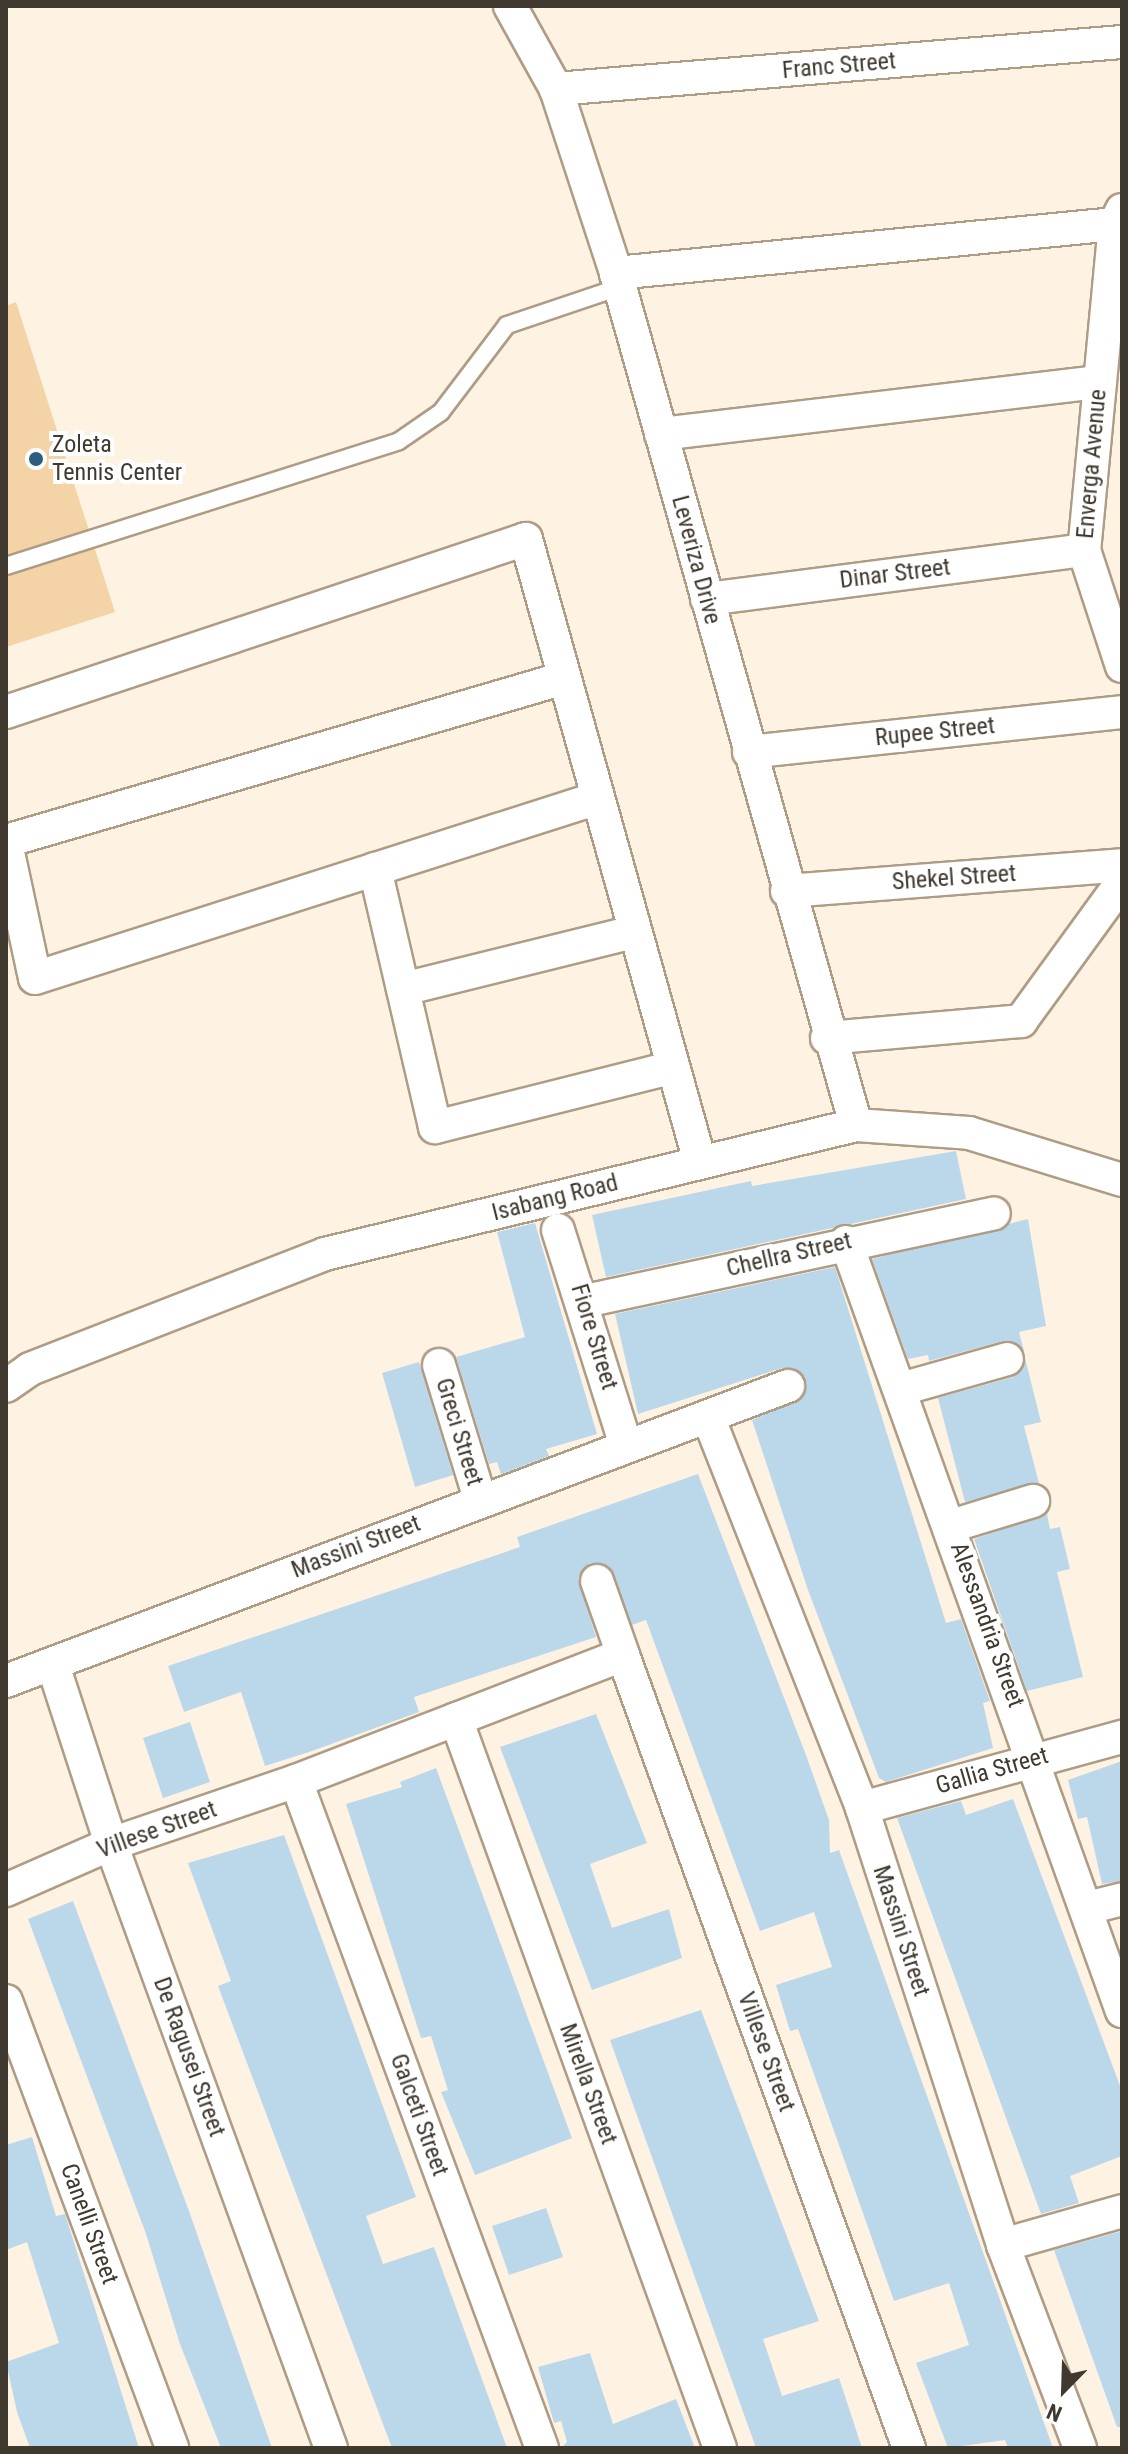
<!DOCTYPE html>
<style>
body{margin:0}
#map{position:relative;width:1128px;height:2454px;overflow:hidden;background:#fef2e3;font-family:"Roboto Condensed",sans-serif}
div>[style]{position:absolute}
.green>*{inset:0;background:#f4d4a7}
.building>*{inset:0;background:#bbd8eb}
.roads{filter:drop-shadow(2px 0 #ae9c84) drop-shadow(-2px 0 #ae9c84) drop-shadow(0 2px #ae9c84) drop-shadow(0 -2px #ae9c84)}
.lane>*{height:16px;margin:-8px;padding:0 8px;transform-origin:8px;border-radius:8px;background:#fff}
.street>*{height:32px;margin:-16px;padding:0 16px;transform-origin:16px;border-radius:16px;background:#fff}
.dots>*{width:22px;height:22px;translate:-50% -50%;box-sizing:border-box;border:4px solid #fff;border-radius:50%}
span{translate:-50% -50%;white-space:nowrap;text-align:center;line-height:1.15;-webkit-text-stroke:8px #fff;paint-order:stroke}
.street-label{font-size:24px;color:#40392f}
.poi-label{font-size:24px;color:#40392f}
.left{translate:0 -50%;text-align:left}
.frame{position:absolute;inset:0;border:8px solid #40392f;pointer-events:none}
.north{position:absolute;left:1024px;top:2350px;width:80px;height:80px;-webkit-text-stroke:6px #fff;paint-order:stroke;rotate:203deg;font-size:22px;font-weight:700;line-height:32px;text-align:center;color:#40392f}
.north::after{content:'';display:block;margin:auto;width:28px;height:36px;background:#40392f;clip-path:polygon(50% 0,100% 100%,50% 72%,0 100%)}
</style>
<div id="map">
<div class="green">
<div style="clip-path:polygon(16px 302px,115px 612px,6px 647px,6px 306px)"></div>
</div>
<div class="building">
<div style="clip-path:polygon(956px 1151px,966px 1199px,606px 1277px,592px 1215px,751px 1181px,752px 1186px)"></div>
<div style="clip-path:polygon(1028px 1219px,1046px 1326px,1019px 1332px,1024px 1351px,1003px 1341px,929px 1361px,928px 1355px,908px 1359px,872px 1259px)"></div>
<div style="clip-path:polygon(535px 1223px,597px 1434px,546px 1449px,549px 1456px,501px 1474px,497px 1462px,489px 1464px,456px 1357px,525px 1337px,497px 1232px)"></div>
<div style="clip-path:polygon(835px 1267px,946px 1623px,961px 1619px,990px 1701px,983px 1703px,993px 1748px,886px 1782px,879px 1778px,808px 1590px,752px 1420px,802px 1399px,805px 1379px,782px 1368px,638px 1414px,615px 1314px)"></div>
<div style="clip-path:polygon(1025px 1358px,1041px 1422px,1024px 1426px,1039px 1483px,965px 1502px,938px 1398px,1013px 1377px)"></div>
<div style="clip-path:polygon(419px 1362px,453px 1475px,415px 1487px,382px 1373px)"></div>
<div style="clip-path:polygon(698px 1474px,806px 1755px,829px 1820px,830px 1853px,839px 1850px,1053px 2448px,1008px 2448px,1005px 2440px,948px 2448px,916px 2363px,969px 2345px,949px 2283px,894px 2301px,798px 2029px,790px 2031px,776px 1985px,832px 1967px,814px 1912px,760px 1931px,646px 1620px,632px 1625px,609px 1566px,590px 1563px,578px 1578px,596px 1637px,414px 1697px,419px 1712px,312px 1751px,265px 1766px,241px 1692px,184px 1712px,168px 1666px,520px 1547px,517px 1537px)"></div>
<div style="clip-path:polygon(1047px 1514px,1050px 1529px,1060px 1527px,1070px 1569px,1057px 1572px,1083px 1677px,1027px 1691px,974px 1539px)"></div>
<div style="clip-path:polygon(596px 1714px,647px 1843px,590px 1864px,612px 1928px,669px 1909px,682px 1958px,592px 1990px,500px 1747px)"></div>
<div style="clip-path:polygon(190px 1722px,210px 1782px,163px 1798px,143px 1738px)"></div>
<div style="clip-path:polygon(1122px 1761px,1122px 1881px,1102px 1884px,1087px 1817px,1078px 1819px,1068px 1780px)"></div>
<div style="clip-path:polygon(436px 1768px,572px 2138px,475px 2175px,441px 2092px,448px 2090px,431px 2036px,421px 2038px,346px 1804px,402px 1787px,400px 1782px)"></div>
<div style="clip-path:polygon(1013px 1799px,1122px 2091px,1122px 2156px,1070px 2176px,1079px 2203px,1041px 2214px,897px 1818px,961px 1801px,966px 1815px)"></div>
<div style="clip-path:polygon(284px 1835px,416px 2197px,366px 2216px,383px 2264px,434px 2247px,507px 2448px,392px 2448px,218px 1986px,231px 1981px,188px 1863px)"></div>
<div style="clip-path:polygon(73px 1901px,189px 2211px,272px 2448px,221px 2448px,180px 2344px,146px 2234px,28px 1919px)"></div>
<div style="clip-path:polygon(701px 2010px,819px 2321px,763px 2339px,782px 2396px,839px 2378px,862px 2448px,756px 2448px,610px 2040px)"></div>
<div style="clip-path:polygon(32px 2137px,56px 2216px,65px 2214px,139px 2448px,30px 2448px,17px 2412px,6px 2362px,59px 2343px,27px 2242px,6px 2250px,6px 2145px)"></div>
<div style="clip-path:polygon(546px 2208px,563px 2257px,509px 2275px,492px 2226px)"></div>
<div style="clip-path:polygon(1122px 2231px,1122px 2427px,1117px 2427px,1054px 2250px)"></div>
<div style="clip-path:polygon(590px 2353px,613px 2424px,676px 2399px,695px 2448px,561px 2448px,567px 2442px,561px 2421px,554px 2423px,538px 2367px)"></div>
</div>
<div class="roads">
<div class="lane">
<div style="left:6px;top:566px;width:412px;rotate:-17.6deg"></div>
<div style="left:399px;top:441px;width:51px;rotate:-34.6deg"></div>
<div style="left:441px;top:412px;width:109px;rotate:-52.8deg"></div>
<div style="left:507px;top:325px;width:119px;rotate:-18.6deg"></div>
</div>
<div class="street">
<div style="left:510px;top:6px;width:95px;rotate:61deg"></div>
<div style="left:556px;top:89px;width:194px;rotate:71.9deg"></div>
<div style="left:616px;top:273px;width:885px;rotate:74.27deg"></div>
<div style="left:556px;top:89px;width:568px;rotate:-4.75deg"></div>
<div style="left:1122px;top:210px;width:16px;rotate:117deg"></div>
<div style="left:1115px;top:224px;width:327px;rotate:95.4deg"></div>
<div style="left:1084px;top:550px;width:122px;rotate:71.9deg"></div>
<div style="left:616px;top:273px;width:501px;rotate:-5.61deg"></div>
<div style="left:661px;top:434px;width:442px;rotate:-6.8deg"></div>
<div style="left:707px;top:599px;width:380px;rotate:-7.4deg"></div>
<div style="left:6px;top:712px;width:548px;rotate:-18.4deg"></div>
<div style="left:526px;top:539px;width:647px;rotate:74.4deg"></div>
<div style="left:749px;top:752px;width:375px;rotate:-6.1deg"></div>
<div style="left:6px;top:841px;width:578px;rotate:-16.27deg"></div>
<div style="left:6px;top:843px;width:138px;rotate:77.9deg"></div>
<div style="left:35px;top:978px;width:591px;rotate:-17.73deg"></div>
<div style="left:375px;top:869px;width:265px;rotate:76.9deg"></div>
<div style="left:435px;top:1127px;width:242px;rotate:-14.1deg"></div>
<div style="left:787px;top:891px;width:336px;rotate:-4.4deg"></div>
<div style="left:403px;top:989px;width:237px;rotate:-13.9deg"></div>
<div style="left:827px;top:1038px;width:195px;rotate:-5deg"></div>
<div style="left:1021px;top:1021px;width:172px;rotate:-54deg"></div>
<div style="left:558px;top:1230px;width:226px;rotate:72.5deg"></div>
<div style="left:846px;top:1242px;width:817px;rotate:70.26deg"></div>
<div style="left:585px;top:1301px;width:418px;rotate:-12.1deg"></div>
<div style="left:439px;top:1365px;width:140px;rotate:73deg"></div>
<div style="left:6px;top:1386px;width:29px;rotate:-35deg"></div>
<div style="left:30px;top:1369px;width:317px;rotate:-21.3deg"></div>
<div style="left:325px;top:1254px;width:546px;rotate:-13.65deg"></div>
<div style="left:856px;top:1125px;width:113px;rotate:4deg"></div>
<div style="left:969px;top:1133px;width:160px;rotate:17.1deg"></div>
<div style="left:901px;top:1389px;width:110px;rotate:-15.8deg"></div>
<div style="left:709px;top:1419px;width:418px;rotate:68.5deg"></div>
<div style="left:862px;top:1808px;width:459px;rotate:72.1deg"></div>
<div style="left:1003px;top:2245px;width:217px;rotate:69.2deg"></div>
<div style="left:951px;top:1526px;width:86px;rotate:-17deg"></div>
<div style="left:597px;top:1581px;width:78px;rotate:70.6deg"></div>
<div style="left:53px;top:1665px;width:188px;rotate:72deg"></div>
<div style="left:111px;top:1844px;width:643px;rotate:69.99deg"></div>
<div style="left:6px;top:1681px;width:836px;rotate:-20.67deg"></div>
<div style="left:456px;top:1719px;width:775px;rotate:70.09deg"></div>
<div style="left:296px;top:1781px;width:711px;rotate:69.76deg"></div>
<div style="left:862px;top:1808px;width:270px;rotate:-15.3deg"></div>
<div style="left:6px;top:1890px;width:115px;rotate:-23.7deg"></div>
<div style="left:111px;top:1844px;width:195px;rotate:-18.8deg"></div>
<div style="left:296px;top:1781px;width:350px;rotate:-21.1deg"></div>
<div style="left:623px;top:1655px;width:843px;rotate:70.17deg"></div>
<div style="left:1087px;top:1908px;width:36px;rotate:-14deg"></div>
<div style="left:6px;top:2001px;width:477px;rotate:69.6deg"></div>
<div style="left:1003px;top:2245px;width:124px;rotate:-15.9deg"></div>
</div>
</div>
<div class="dots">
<div style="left:36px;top:459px;background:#2c5f7c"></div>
</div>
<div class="street-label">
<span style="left:839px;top:66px;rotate:-5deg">Franc Street</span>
<span style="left:1092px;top:464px;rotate:-85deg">Enverga Avenue</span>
<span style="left:696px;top:560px;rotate:75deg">Leveriza Drive</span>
<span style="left:895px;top:574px;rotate:-7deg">Dinar Street</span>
<span style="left:935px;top:732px;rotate:-6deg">Rupee Street</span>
<span style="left:954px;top:878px;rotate:-4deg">Shekel Street</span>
<span style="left:555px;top:1198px;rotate:-14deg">Isabang Road</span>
<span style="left:789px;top:1255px;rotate:-13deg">Chellra Street</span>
<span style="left:594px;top:1337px;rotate:73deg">Fiore Street</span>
<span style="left:459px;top:1432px;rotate:73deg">Greci Street</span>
<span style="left:356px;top:1547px;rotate:-21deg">Massini Street</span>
<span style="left:987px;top:1625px;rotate:70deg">Alessandria Street</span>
<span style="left:992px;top:1771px;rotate:-16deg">Gallia Street</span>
<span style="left:157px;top:1830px;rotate:-20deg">Villese Street</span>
<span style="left:901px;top:1931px;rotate:72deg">Massini Street</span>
<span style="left:766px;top:2052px;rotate:70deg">Villese Street</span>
<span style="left:189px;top:2057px;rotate:70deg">De Ragusei Street</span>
<span style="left:588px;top:2084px;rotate:70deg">Mirella Street</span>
<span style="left:419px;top:2115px;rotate:70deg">Galceti Street</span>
<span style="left:89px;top:2224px;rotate:70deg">Canelli Street</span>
</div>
<div class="poi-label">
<span class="left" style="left:52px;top:459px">Zoleta<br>Tennis Center</span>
</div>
<div class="frame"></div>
<div class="north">N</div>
</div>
